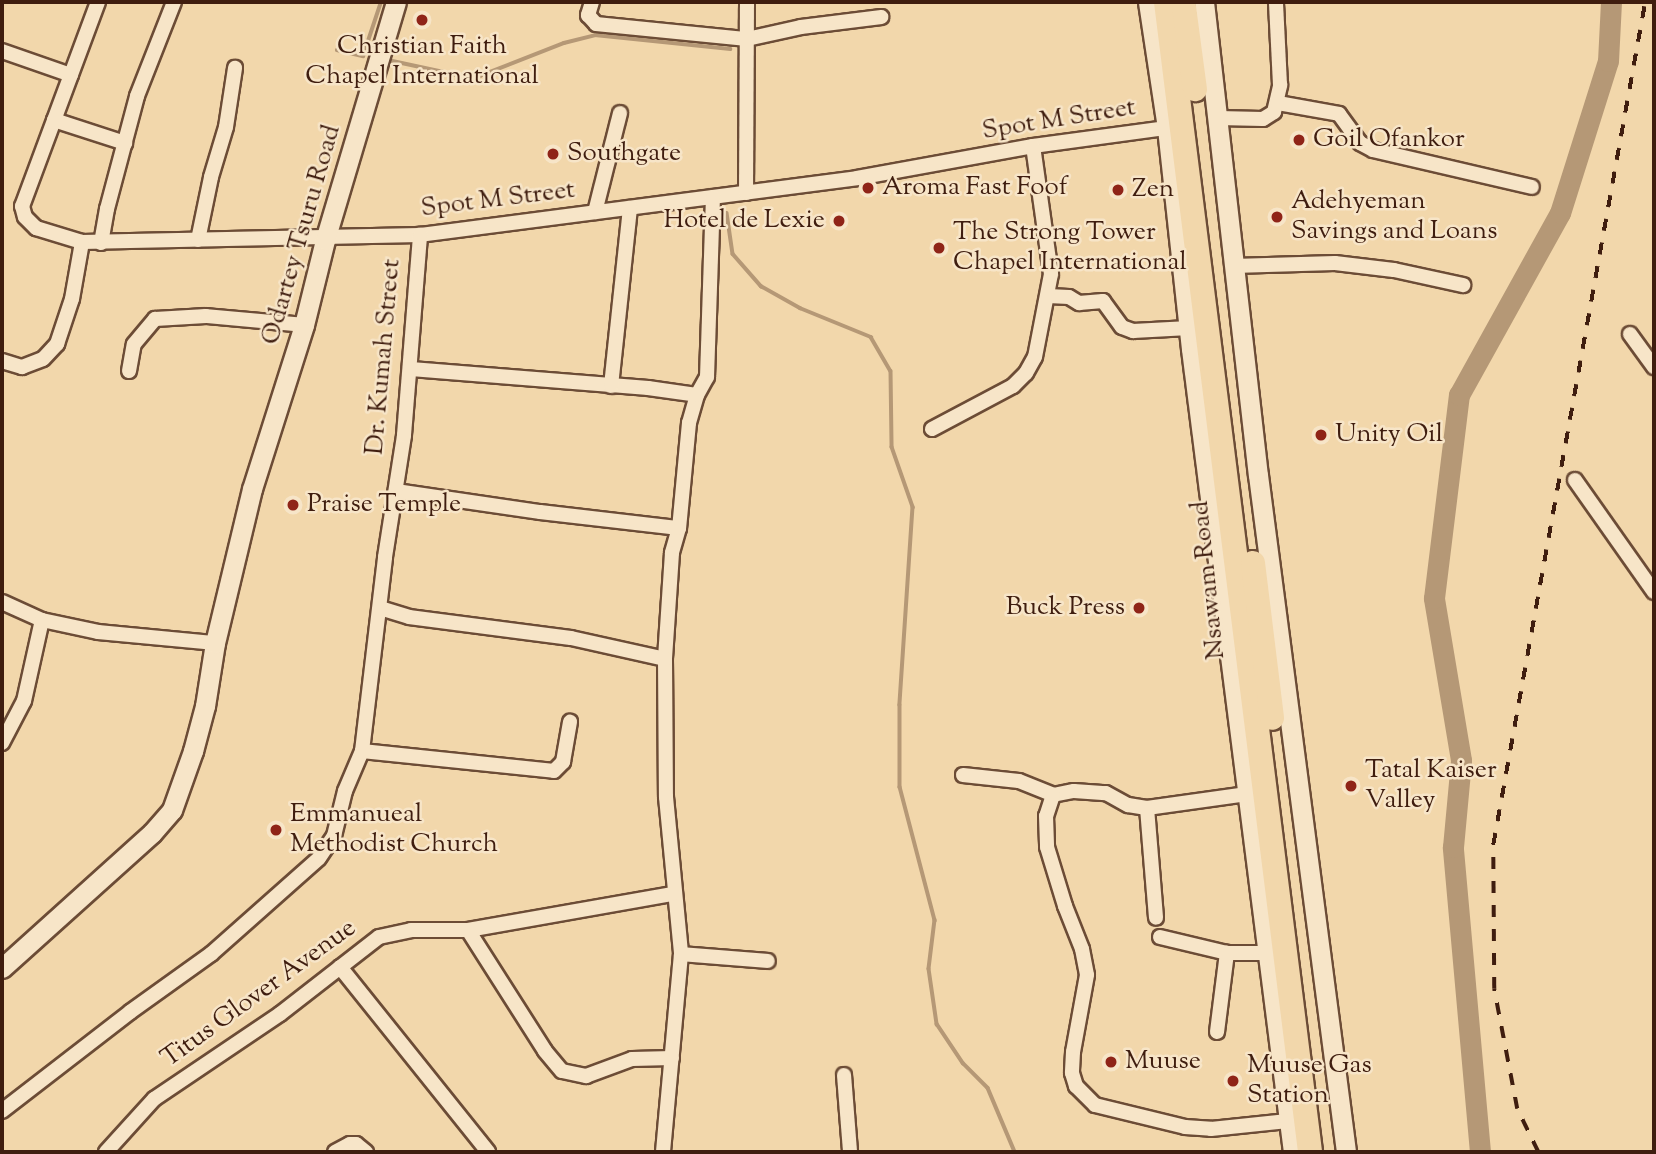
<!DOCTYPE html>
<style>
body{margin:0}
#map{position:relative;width:1656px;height:1154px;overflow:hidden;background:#f2d7ab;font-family:"Sorts Mill Goudy",serif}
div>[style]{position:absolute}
.stream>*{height:3.5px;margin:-1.75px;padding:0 1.75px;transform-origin:1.75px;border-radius:1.75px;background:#b59876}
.river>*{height:21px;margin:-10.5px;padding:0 10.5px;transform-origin:10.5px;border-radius:10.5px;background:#b59876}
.roads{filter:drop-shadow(2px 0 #6c4c36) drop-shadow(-2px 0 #6c4c36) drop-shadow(0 2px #6c4c36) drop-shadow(0 -2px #6c4c36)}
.street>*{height:14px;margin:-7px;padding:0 7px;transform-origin:7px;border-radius:7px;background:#f7e5c8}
.secondary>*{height:19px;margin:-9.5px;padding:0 9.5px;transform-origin:9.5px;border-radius:9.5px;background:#f7e5c8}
.highway>*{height:24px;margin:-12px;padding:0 12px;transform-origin:12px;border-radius:12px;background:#f2d7ab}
.rail>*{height:3.5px;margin-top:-1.75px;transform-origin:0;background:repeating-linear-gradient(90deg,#3f1d0f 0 12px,transparent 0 24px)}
.dots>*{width:19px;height:19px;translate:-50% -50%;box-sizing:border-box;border:4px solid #f7e5c8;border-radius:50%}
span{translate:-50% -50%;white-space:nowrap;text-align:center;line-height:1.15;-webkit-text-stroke:5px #f7e5c8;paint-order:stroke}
.poi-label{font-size:26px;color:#3f1d0f}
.left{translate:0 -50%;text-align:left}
.right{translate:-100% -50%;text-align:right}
.street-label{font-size:26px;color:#3f1d0f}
.frame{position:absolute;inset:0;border:4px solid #3f1d0f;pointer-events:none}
</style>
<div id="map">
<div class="stream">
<div style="left:337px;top:50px;width:27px;rotate:13deg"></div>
<div style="left:363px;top:56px;width:57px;rotate:-71.6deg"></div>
<div style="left:388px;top:60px;width:72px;rotate:12.1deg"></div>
<div style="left:458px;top:75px;width:22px;rotate:3deg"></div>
<div style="left:480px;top:76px;width:90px;rotate:-21.4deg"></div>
<div style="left:564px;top:43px;width:32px;rotate:-14deg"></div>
<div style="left:595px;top:35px;width:136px;rotate:5.9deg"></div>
<div style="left:727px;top:213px;width:41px;rotate:81.7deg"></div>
<div style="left:733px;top:254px;width:43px;rotate:48.8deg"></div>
<div style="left:761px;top:286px;width:45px;rotate:29.4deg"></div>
<div style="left:800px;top:308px;width:77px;rotate:22.2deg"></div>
<div style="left:871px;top:337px;width:39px;rotate:60deg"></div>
<div style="left:891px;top:371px;width:76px;rotate:89.2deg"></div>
<div style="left:892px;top:447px;width:64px;rotate:70.7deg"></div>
<div style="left:913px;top:507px;width:198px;rotate:93.8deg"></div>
<div style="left:900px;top:705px;width:82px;rotate:90deg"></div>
<div style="left:900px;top:787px;width:138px;rotate:75.3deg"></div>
<div style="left:935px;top:920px;width:49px;rotate:97deg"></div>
<div style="left:929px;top:969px;width:56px;rotate:81.7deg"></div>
<div style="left:937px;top:1024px;width:47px;rotate:56.3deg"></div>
<div style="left:963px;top:1063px;width:35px;rotate:45deg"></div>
<div style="left:988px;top:1088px;width:69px;rotate:67.1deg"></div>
</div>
<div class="river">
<div style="left:1480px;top:1152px;width:306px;rotate:-95.1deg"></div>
<div style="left:1453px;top:847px;width:87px;rotate:-84.7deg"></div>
<div style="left:1461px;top:760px;width:164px;rotate:-99.5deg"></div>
<div style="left:1434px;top:598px;width:205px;rotate:-83deg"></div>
<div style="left:1459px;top:395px;width:208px;rotate:-61deg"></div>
<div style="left:1560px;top:213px;width:159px;rotate:-72.5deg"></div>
<div style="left:1608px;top:61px;width:59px;rotate:-87.1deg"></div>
</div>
<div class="roads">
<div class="street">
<div style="left:98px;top:2px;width:218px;rotate:110.4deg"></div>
<div style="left:22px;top:206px;width:11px;rotate:75deg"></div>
<div style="left:25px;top:217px;width:16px;rotate:45deg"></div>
<div style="left:36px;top:228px;width:48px;rotate:16.9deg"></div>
<div style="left:82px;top:242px;width:338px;rotate:-1.2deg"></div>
<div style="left:420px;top:235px;width:441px;rotate:-7.4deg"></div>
<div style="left:857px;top:178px;width:179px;rotate:-10.3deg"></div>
<div style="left:1033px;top:146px;width:135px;rotate:-7.7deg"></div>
<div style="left:592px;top:2px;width:14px;rotate:107deg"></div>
<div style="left:588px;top:15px;width:12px;rotate:48deg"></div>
<div style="left:596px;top:24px;width:152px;rotate:5.7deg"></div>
<div style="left:747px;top:39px;width:55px;rotate:-12.5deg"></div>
<div style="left:801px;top:27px;width:81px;rotate:-7.1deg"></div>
<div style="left:2px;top:51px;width:73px;rotate:19.2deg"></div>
<div style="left:1278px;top:103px;width:62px;rotate:10.2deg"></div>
<div style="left:1339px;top:114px;width:36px;rotate:54deg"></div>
<div style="left:1360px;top:143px;width:15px;rotate:28deg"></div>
<div style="left:1373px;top:150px;width:163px;rotate:13.1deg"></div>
<div style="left:1218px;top:118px;width:45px;rotate:1.3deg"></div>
<div style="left:1263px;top:119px;width:13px;rotate:-32deg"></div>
<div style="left:1274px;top:112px;width:28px;rotate:-77deg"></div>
<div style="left:1280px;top:85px;width:83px;rotate:-92.8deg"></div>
<div style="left:54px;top:120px;width:75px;rotate:17.9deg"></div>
<div style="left:746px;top:193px;width:191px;rotate:-89.7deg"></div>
<div style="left:595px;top:212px;width:102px;rotate:-75.8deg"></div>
<div style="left:198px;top:240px;width:64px;rotate:-78.3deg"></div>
<div style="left:211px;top:177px;width:52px;rotate:-73.3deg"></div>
<div style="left:226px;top:127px;width:60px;rotate:-81.3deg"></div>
<div style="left:101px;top:243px;width:35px;rotate:-80deg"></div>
<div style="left:107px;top:209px;width:117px;rotate:-75.1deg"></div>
<div style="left:137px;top:96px;width:101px;rotate:-68.5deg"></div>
<div style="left:1233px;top:266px;width:102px;rotate:-1.7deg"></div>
<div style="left:1335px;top:263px;width:59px;rotate:6.8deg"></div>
<div style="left:1394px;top:270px;width:71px;rotate:12.3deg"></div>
<div style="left:1048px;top:296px;width:21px;rotate:3deg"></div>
<div style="left:1069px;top:297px;width:12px;rotate:31deg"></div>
<div style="left:1079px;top:303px;width:24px;rotate:-5deg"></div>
<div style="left:1103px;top:301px;width:32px;rotate:54deg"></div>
<div style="left:1122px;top:327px;width:12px;rotate:20deg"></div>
<div style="left:1133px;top:331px;width:56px;rotate:-3.1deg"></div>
<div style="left:1630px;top:334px;width:41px;rotate:54deg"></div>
<div style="left:2px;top:361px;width:21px;rotate:17deg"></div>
<div style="left:22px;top:367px;width:22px;rotate:-21deg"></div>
<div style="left:43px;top:359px;width:21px;rotate:-47deg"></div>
<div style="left:57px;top:344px;width:47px;rotate:-71.6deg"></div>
<div style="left:72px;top:299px;width:58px;rotate:-80deg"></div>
<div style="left:411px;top:369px;width:238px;rotate:4.6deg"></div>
<div style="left:648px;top:388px;width:49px;rotate:8.1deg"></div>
<div style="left:697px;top:395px;width:29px;rotate:106deg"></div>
<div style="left:689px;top:423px;width:105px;rotate:95.4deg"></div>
<div style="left:679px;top:528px;width:26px;rotate:106deg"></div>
<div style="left:672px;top:553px;width:106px;rotate:93.8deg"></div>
<div style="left:665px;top:659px;width:138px;rotate:89.6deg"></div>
<div style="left:666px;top:797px;width:158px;rotate:84.5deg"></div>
<div style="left:681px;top:954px;width:199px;rotate:95.2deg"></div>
<div style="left:129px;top:371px;width:27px;rotate:-80deg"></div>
<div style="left:134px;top:344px;width:33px;rotate:-50deg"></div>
<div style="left:155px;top:319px;width:51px;rotate:-3.4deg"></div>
<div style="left:206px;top:316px;width:98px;rotate:5.2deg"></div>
<div style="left:611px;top:386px;width:179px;rotate:-83.9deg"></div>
<div style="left:697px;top:395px;width:21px;rotate:-61deg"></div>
<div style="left:707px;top:377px;width:180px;rotate:-88.1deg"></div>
<div style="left:932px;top:429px;width:92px;rotate:-28deg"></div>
<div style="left:1013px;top:386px;width:18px;rotate:-45deg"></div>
<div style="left:1026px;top:373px;width:18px;rotate:-61deg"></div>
<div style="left:1035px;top:357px;width:85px;rotate:-79.1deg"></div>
<div style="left:1051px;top:274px;width:129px;rotate:-98deg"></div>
<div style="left:1575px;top:480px;width:137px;rotate:54.8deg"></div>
<div style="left:396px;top:491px;width:146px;rotate:8.3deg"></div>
<div style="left:540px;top:512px;width:140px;rotate:6.6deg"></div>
<div style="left:2px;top:602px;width:44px;rotate:24.2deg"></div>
<div style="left:42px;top:620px;width:57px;rotate:12.1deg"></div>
<div style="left:98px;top:632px;width:118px;rotate:5.4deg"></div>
<div style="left:380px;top:608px;width:30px;rotate:17deg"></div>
<div style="left:409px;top:617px;width:163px;rotate:7.4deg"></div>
<div style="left:571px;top:638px;width:96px;rotate:12.6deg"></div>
<div style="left:2px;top:743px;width:47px;rotate:-62.4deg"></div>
<div style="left:24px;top:701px;width:83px;rotate:-77.5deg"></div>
<div style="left:362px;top:751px;width:193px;rotate:5.9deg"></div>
<div style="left:554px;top:771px;width:13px;rotate:-45deg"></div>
<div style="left:563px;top:762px;width:41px;rotate:-80.1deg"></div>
<div style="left:963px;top:775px;width:56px;rotate:6.1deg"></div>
<div style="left:1019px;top:781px;width:37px;rotate:22deg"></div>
<div style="left:1053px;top:795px;width:21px;rotate:-11deg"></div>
<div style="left:1074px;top:791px;width:32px;rotate:4deg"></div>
<div style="left:1106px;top:793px;width:25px;rotate:29deg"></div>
<div style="left:1128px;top:805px;width:19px;rotate:9deg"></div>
<div style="left:1147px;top:808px;width:101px;rotate:-8deg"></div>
<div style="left:1053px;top:795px;width:22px;rotate:108deg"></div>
<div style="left:1046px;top:816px;width:31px;rotate:88deg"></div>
<div style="left:1047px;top:847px;width:62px;rotate:73deg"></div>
<div style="left:1065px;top:906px;width:46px;rotate:68.4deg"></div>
<div style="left:1082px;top:949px;width:26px;rotate:79deg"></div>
<div style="left:1087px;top:975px;width:78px;rotate:100.3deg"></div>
<div style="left:1073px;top:1052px;width:21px;rotate:93deg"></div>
<div style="left:1072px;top:1073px;width:14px;rotate:73deg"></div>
<div style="left:1076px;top:1086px;width:27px;rotate:45deg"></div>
<div style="left:1095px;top:1105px;width:93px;rotate:13.7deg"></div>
<div style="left:1185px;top:1127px;width:26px;rotate:4deg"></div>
<div style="left:1211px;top:1129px;width:77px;rotate:-5.9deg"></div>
<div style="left:1147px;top:808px;width:110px;rotate:85.3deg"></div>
<div style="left:468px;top:930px;width:143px;rotate:57.5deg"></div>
<div style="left:545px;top:1051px;width:26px;rotate:50deg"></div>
<div style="left:562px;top:1071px;width:25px;rotate:12deg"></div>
<div style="left:586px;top:1076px;width:49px;rotate:-20.3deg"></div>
<div style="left:632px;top:1059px;width:40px;rotate:-1.4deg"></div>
<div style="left:1160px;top:937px;width:69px;rotate:13.4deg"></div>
<div style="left:1227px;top:953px;width:40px"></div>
<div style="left:681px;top:954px;width:87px;rotate:4.6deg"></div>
<div style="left:340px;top:967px;width:237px;rotate:51.3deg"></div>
<div style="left:1217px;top:1032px;width:80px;rotate:-82.8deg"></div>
<div style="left:844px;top:1075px;width:77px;rotate:85.5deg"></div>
<div style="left:2px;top:1111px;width:162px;rotate:-37.7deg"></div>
<div style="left:130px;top:1012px;width:100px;rotate:-35.6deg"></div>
<div style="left:211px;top:954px;width:144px;rotate:-41.6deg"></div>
<div style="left:319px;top:858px;width:27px;rotate:-56deg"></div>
<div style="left:334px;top:836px;width:46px;rotate:-76.3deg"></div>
<div style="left:345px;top:791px;width:43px;rotate:-67deg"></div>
<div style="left:362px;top:751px;width:195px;rotate:-83.2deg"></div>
<div style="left:385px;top:557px;width:123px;rotate:-81.1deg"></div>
<div style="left:404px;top:435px;width:201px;rotate:-85.4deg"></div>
<div style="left:106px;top:1152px;width:72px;rotate:-47.8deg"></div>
<div style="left:154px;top:1099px;width:152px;rotate:-34deg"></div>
<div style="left:280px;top:1014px;width:125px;rotate:-37.9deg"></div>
<div style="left:379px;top:937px;width:33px;rotate:-12deg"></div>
<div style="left:411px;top:930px;width:57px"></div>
<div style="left:468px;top:930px;width:208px;rotate:-10deg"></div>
<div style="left:335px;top:1152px;width:17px;rotate:-28deg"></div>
<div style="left:350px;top:1144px;width:6px"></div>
<div style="left:356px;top:1144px;width:13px;rotate:39deg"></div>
</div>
<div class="secondary">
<div style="left:1148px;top:2px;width:127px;rotate:81.4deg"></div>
<div style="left:1167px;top:128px;width:222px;rotate:83.8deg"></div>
<div style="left:1191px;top:349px;width:809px;rotate:82.76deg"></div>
<div style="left:1204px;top:2px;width:476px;rotate:83.5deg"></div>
<div style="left:1258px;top:475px;width:683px;rotate:82.59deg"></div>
<div style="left:2px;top:968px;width:202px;rotate:-42deg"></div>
<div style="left:152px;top:833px;width:30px;rotate:-49deg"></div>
<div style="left:172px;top:810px;width:63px;rotate:-70.4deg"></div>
<div style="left:193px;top:751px;width:47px;rotate:-75.1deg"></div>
<div style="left:205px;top:706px;width:64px;rotate:-81deg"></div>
<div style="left:215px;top:643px;width:158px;rotate:-76.5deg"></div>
<div style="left:252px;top:489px;width:172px;rotate:-72.4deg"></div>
<div style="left:304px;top:325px;width:88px;rotate:-76.1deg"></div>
<div style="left:325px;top:240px;width:248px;rotate:-73.4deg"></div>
</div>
<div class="highway">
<div style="left:1166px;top:2px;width:1159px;rotate:82.86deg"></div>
<div style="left:1184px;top:7px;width:83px;rotate:82.4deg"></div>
<div style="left:1253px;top:563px;width:156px;rotate:83deg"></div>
</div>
</div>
<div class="rail">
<div style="left:1538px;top:1152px;width:48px;rotate:-116deg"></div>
<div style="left:1517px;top:1109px;width:122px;rotate:-100.9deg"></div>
<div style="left:1494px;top:989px;width:144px;rotate:-90.4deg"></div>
<div style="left:1493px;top:845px;width:857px;rotate:-79.78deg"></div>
</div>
<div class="dots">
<div style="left:422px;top:20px;background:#8f2418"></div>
<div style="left:1299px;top:140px;background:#8f2418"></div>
<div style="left:553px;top:154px;background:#8f2418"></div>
<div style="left:868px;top:188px;background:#8f2418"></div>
<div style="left:1118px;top:190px;background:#8f2418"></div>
<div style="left:1277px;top:217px;background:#8f2418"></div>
<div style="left:839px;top:221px;background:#8f2418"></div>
<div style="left:939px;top:248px;background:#8f2418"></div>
<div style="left:1321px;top:435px;background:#8f2418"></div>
<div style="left:293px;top:505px;background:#8f2418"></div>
<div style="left:1139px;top:608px;background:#8f2418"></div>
<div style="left:1351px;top:786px;background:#8f2418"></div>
<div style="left:276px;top:830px;background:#8f2418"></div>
<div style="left:1111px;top:1062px;background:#8f2418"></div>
<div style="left:1233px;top:1081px;background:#8f2418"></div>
</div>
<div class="poi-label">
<span style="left:422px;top:62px">Christian Faith<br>Chapel International</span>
<span class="left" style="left:1313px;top:140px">Goil Ofankor</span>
<span class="left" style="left:567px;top:154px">Southgate</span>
<span class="left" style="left:882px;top:188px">Aroma Fast Foof</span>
<span class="left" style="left:1132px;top:190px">Zen</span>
<span class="left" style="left:1291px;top:217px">Adehyeman<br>Savings and Loans</span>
<span class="right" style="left:825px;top:221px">Hotel de Lexie</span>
<span class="left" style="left:953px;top:248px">The Strong Tower<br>Chapel International</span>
<span class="left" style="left:1335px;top:435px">Unity Oil</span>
<span class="left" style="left:307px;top:505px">Praise Temple</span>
<span class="right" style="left:1125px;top:608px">Buck Press</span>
<span class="left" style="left:1365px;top:786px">Tatal Kaiser<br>Valley</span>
<span class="left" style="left:290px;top:830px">Emmanueal<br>Methodist Church</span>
<span class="left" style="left:1125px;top:1062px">Muuse</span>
<span class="left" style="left:1247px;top:1081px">Muuse Gas<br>Station</span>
</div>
<div class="street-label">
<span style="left:1059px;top:120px;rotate:-9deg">Spot M Street</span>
<span style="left:498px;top:200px;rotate:-7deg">Spot M Street</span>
<span style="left:302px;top:235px;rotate:-74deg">Odartey Tsuru Road</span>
<span style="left:384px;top:357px;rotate:-85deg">Dr. Kumah Street</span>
<span style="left:1209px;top:580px;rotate:-96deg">Nsawam Road</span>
<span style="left:259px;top:994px;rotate:-36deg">Titus Glover Avenue</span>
</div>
<div class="frame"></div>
</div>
